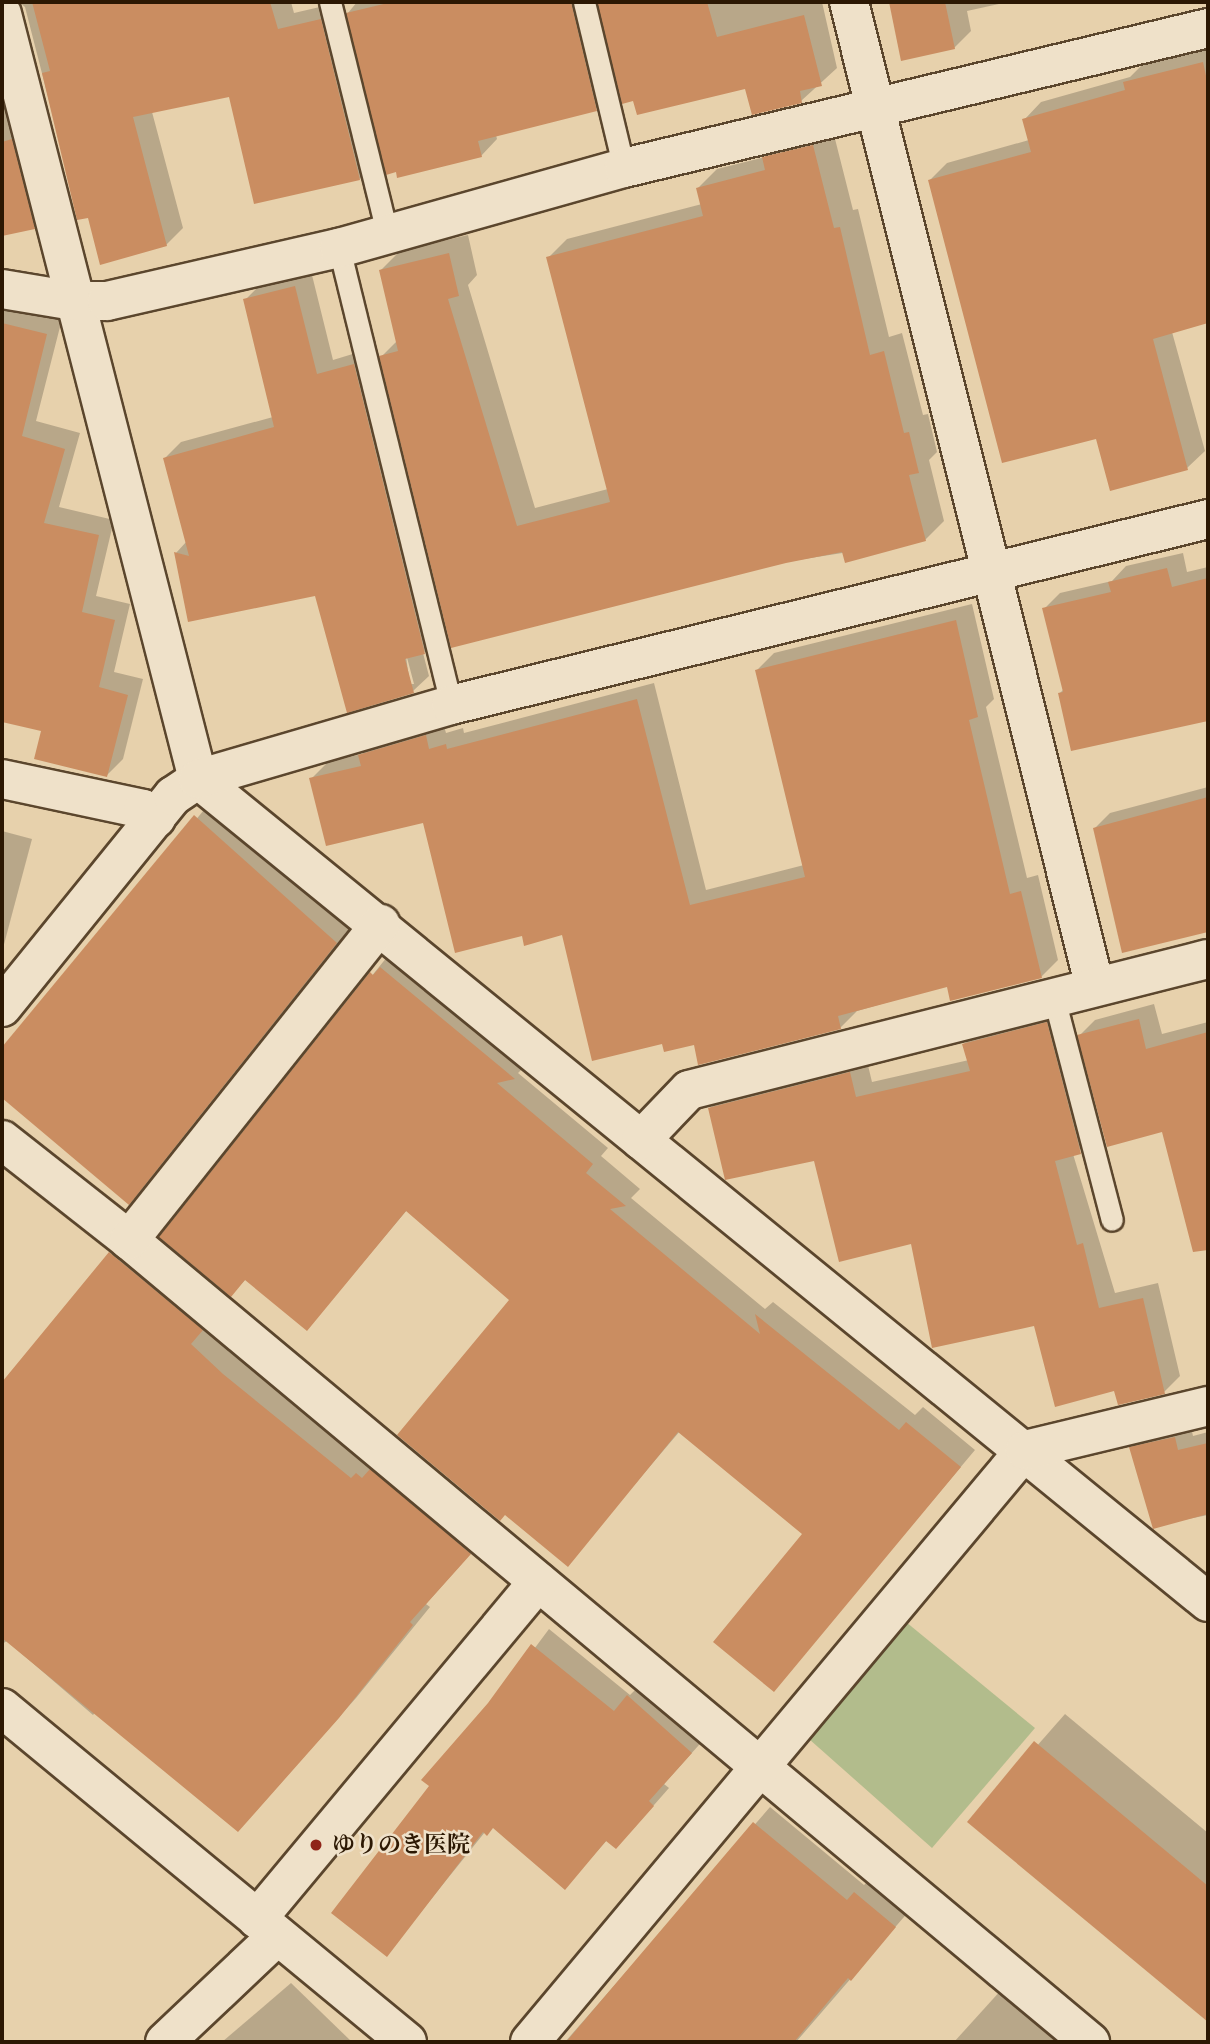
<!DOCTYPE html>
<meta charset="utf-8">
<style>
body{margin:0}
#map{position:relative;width:1210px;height:2044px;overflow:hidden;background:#e7d1ac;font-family:Cardo,"Noto Serif JP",serif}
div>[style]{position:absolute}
.green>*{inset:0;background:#b2bc8c}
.shadow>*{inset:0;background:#0003}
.building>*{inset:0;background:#ca8d61}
.roads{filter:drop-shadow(2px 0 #5b462d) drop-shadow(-2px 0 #5b462d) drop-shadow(0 2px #5b462d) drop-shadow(0 -2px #5b462d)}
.lane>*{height:21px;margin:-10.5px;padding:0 10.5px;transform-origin:10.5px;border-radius:10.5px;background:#efe1c9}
.street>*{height:38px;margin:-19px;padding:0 19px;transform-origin:19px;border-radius:19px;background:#efe1c9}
.secondary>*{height:38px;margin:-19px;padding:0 19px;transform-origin:19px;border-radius:19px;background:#efe1c9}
.dots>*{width:19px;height:19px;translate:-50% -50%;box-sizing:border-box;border:4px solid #efe1c9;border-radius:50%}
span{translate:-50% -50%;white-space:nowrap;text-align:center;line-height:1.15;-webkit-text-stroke:5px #efe1c9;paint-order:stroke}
.poi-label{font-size:23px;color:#2c1803;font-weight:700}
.left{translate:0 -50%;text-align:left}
.frame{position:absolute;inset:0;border:4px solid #2c1803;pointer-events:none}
</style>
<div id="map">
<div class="green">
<div style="clip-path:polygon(906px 1622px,1035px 1728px,932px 1848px,809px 1739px)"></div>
</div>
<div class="shadow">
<div style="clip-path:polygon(19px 2px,291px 2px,294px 13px,337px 3px,376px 162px,360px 179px,231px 95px,152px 112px,183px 228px,166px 245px,89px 216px,79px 218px,25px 7px)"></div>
<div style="clip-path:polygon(357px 2px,590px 2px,612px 93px,596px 109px,496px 135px,497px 139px,481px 156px,348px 13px)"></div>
<div style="clip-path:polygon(599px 2px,822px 2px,837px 68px,801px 101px,747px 86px,623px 102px)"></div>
<div style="clip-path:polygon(890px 2px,1008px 2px,967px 11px,971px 31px,954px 48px,902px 59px)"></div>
<div style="clip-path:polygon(2px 23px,50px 211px,34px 227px,2px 234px)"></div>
<div style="clip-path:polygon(1208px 49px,1208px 322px,1172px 332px,1205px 451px,1187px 468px,1098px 437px,930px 180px,947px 163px,1029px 140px,1024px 120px,1041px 102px,1130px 77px,1142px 65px)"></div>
<div style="clip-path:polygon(832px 127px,853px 210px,858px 209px,889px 337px,902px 333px,923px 415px,928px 414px,937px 452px,929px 460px,944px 521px,925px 540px,785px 562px,452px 646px,381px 357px,397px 341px,381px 270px,400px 251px,468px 235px,477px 275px,468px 285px,535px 508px,608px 489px,548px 258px,567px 239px,702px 204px,698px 188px,717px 169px,765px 157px,783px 139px)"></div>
<div style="clip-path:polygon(evenodd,311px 271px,333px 360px,369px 349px,440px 637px,423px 653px,429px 676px,413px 691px,316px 594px,176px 553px,187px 541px,165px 458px,181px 442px,273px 417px,245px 300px,261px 284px,311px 271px,405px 650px,414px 684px,410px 684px,405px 650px)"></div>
<div style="clip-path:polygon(2px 303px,62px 319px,36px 421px,80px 433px,59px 507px,114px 520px,96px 596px,130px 604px,114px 672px,143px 679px,123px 759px,107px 775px,43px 730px,2px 720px)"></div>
<div style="clip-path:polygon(1183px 553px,1187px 572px,1208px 567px,1208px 719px,1072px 749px,1060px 693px,1064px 689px,1044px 609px,1060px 593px,1112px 581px,1126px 566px)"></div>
<div style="clip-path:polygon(972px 604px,994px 699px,986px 707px,1027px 878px,1038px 875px,1058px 960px,1041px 977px,948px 985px,857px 1011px,840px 1028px,695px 1043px,664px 1042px,563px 933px,523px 934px,424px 820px,311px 779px,328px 762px,362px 754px,377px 739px,442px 719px,446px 733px,463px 728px,464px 733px,654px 683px,706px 890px,804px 865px,757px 670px,774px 653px)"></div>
<div style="clip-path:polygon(1208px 787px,1208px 930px,1124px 951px,1094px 829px,1110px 813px)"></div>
<div style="clip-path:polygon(212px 800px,352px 926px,129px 1203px,2px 1096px,2px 1059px)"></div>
<div style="clip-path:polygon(2px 831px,32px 839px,2px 952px)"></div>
<div style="clip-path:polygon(387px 957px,529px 1062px,518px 1073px,608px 1148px,601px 1156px,640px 1189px,631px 1198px,765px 1309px,773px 1302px,915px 1415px,923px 1407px,975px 1450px,774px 1689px,804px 1534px,680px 1431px,567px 1564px,511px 1299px,407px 1210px,307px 1329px,246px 1279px,231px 1294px,162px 1237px)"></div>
<div style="clip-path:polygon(1154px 1004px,1162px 1034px,1208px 1022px,1208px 1217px,1187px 1222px,1164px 1130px,1079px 1036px,1095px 1020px)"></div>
<div style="clip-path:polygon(1062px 1007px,1096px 1136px,1073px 1154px,1115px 1293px,1158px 1283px,1180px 1376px,1164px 1392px,1115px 1389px,1035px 1324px,912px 1242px,815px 1159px,710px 1108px,726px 1092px,866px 1057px,872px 1082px,969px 1060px,964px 1044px,980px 1028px)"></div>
<div style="clip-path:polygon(128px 1236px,487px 1535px,426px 1604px,430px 1607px,356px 1698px,255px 1812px,97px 1710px,93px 1715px,7px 1641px,2px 1644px,2px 1385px)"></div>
<div style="clip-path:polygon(1190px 1422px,1193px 1436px,1208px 1432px,1208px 1515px,1153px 1526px,1131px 1448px,1147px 1432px)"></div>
<div style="clip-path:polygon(549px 1629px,630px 1695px,645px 1680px,707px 1736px,664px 1784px,669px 1788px,632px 1830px,608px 1839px,565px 1887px,494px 1826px,485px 1832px,387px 1954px,432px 1786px)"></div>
<div style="clip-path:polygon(1065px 1714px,1208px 1833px,1208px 2020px,970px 1822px)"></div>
<div style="clip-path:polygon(770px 1807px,864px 1885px,871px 1878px,910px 1910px,796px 2042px,565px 2042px)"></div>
<div style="clip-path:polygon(291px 1983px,352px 2042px,222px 2042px)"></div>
<div style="clip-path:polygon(1002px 1989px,1062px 2042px,954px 2042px)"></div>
</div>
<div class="building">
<div style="clip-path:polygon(32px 2px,270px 2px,278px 29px,321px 19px,360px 180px,254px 204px,229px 97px,133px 117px,167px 246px,100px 265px,88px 218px,77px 220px,42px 73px,50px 71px)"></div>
<div style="clip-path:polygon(392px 2px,571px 2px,597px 111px,478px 141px,482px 157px,397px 178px,396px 172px,386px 175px,346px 13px)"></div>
<div style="clip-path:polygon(597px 2px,707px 2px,717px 37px,804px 15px,822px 86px,800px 91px,802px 103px,752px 115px,745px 89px,637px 115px,633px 101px,622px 104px)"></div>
<div style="clip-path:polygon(889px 2px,945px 2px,955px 49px,901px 61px)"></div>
<div style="clip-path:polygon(1203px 62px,1208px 85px,1208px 323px,1153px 339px,1188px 470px,1110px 491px,1096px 439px,1002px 463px,928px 180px,1031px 152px,1022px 119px,1125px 90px,1123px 82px)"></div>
<div style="clip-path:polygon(12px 139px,35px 229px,2px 236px,2px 142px)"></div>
<div style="clip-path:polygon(813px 145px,834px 228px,840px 227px,870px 355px,884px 351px,904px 433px,909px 432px,919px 473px,909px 475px,926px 541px,845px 563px,842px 552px,786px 563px,451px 648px,379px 356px,398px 351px,379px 270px,449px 253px,459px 296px,448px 299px,517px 526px,610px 502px,546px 257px,703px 216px,696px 188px,765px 170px,762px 157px)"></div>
<div style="clip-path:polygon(295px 286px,317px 374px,354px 364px,425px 654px,405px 659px,414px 693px,347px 713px,315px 596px,188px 622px,174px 552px,189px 556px,163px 458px,274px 427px,243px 299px)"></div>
<div style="clip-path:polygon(2px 323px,47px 334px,22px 436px,65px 449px,44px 523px,99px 535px,82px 612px,115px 620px,99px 687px,128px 695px,107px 777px,34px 759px,41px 731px,2px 722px)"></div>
<div style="clip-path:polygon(1167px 568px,1172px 587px,1208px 578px,1208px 721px,1071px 751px,1058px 693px,1063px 692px,1042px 608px,1111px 592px,1108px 582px)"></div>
<div style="clip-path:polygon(956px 620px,978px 717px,969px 720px,1010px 894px,1021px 891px,1042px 978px,950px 1001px,947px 987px,838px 1016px,841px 1029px,698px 1065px,694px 1045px,664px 1052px,662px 1044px,592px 1061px,562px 935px,524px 946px,522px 936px,455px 953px,423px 823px,326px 846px,309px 778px,361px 766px,358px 755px,426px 735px,429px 749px,446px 744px,447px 749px,637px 699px,690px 905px,805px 877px,755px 670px)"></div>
<div style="clip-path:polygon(1208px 797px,1208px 932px,1122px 953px,1093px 828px)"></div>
<div style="clip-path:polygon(194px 815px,337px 943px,129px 1205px,2px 1098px,2px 1047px)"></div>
<div style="clip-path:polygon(380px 967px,515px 1079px,497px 1083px,593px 1164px,586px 1173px,626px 1206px,610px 1209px,760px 1334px,755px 1314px,899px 1430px,906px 1422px,961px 1467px,774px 1692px,713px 1642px,802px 1534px,678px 1432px,568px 1567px,505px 1515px,500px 1521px,397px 1435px,509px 1300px,406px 1211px,307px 1331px,245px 1280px,231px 1297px,159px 1237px,370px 972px,373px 975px)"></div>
<div style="clip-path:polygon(1139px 1019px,1146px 1049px,1208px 1032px,1208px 1250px,1193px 1252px,1162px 1132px,1107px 1147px,1077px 1035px)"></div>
<div style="clip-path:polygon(1047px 1022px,1081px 1154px,1055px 1161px,1077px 1245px,1083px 1243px,1099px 1308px,1143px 1298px,1165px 1394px,1118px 1405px,1114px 1391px,1055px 1407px,1034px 1326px,932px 1348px,911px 1244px,839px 1262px,814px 1161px,725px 1180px,708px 1108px,850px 1072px,856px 1097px,970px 1071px,962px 1044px)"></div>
<div style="clip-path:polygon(109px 1252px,203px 1330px,191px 1344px,223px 1374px,351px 1478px,356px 1473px,362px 1478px,370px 1469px,471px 1554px,410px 1622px,413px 1625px,339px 1718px,238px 1832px,2px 1638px,2px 1382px)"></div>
<div style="clip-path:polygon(1175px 1437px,1178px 1450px,1208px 1443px,1208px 1514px,1153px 1529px,1129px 1447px)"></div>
<div style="clip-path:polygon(531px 1644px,614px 1711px,627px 1695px,692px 1753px,649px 1801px,654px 1806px,616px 1849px,606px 1841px,565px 1890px,493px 1828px,487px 1836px,483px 1832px,387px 1957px,331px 1913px,429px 1786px,421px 1780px,488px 1703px)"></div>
<div style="clip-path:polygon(1034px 1741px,1208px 1886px,1208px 2022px,967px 1822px)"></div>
<div style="clip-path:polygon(753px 1822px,847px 1900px,854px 1892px,896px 1927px,851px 1981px,848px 1978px,794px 2042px,566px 2042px)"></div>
</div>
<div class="roads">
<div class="lane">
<div style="left:330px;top:2px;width:238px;rotate:76.1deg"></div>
<div style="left:584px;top:2px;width:171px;rotate:76.5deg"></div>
<div style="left:339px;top:248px;width:471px;rotate:76.2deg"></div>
<div style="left:1054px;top:998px;width:229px;rotate:75.4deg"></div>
</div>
<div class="street">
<div style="left:849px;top:2px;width:1015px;rotate:75.98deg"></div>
<div style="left:2px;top:14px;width:790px;rotate:75.63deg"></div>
<div style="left:198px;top:779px;width:1303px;rotate:39.17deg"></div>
<div style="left:2px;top:289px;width:73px;rotate:9.5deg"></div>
<div style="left:74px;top:301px;width:33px"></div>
<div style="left:107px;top:301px;width:238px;rotate:-12.9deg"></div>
<div style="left:339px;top:248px;width:296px;rotate:-15.7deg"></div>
<div style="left:624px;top:168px;width:601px;rotate:-13.48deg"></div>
<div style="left:2px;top:779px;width:144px;rotate:12deg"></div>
<div style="left:143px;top:809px;width:16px;rotate:35deg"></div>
<div style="left:2px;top:1007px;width:272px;rotate:-51deg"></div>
<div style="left:173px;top:796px;width:30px;rotate:-34deg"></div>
<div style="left:198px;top:779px;width:264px;rotate:-16.3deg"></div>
<div style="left:451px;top:705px;width:780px;rotate:-13.8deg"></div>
<div style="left:2px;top:1140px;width:162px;rotate:38.2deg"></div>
<div style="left:129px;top:1240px;width:1252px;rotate:39.85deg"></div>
<div style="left:641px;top:1140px;width:69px;rotate:-46.2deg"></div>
<div style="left:689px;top:1090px;width:535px;rotate:-14.17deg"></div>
<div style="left:129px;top:1240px;width:404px;rotate:-51.5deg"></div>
<div style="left:257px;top:1919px;width:439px;rotate:-50.2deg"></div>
<div style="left:165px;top:2042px;width:154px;rotate:-43.4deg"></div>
<div style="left:530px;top:2042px;width:772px;rotate:-50.1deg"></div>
<div style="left:1025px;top:1450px;width:188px;rotate:-13.5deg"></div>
</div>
<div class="secondary">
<div style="left:2px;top:1708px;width:525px;rotate:39.51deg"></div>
</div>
</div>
<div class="dots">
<div style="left:316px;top:1845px;background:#8f2418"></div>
</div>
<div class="poi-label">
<span class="left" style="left:332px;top:1845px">ゆりのき医院</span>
</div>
<div class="frame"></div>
</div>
